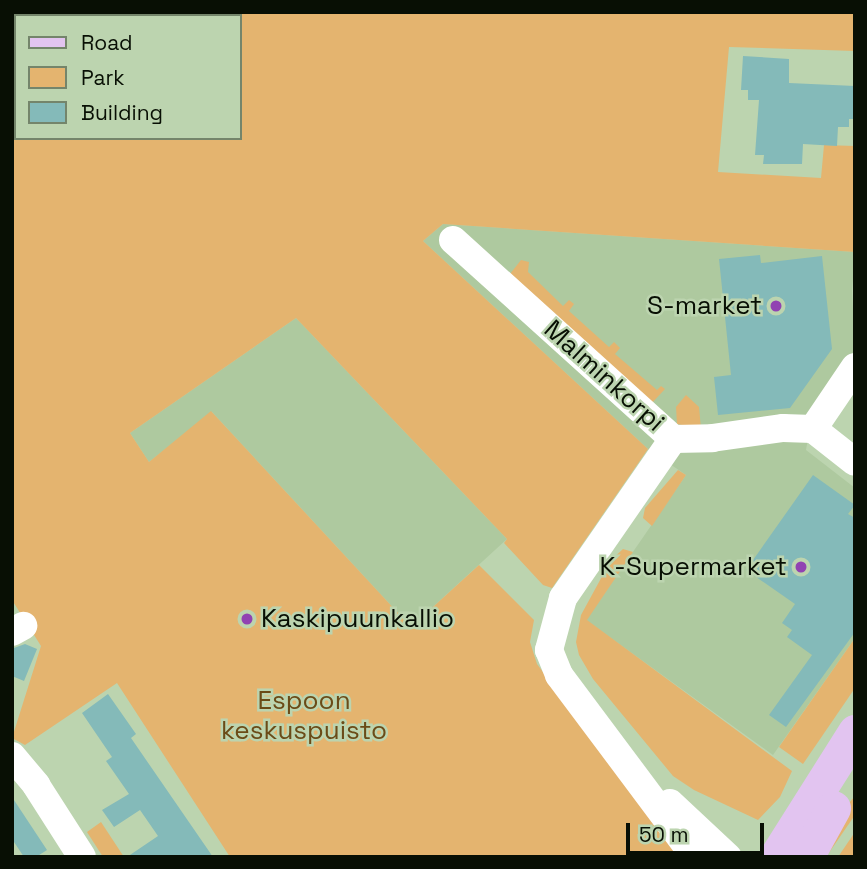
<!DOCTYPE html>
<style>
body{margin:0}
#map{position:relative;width:867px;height:869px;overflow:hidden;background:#bcd4af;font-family:"Space Grotesk",sans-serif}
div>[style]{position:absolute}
.built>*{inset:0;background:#aec99f}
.green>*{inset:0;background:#e4b46f}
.building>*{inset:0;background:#84bab9}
.minor>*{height:28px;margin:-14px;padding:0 14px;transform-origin:14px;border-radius:14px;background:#fff}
.major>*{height:35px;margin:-17.5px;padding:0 17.5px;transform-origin:17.5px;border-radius:17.5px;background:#e2c4f0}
.dots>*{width:19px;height:19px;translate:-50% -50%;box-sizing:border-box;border:4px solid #bcd4af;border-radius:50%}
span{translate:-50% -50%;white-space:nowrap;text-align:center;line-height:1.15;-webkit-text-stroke:5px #bcd4af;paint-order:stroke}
.poi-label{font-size:26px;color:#080f04}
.right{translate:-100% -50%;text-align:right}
.left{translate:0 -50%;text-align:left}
.street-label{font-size:26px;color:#080f04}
.park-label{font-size:26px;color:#6b4b17}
.frame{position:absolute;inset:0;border:14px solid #080f04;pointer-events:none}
.legend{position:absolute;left:14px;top:14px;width:228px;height:126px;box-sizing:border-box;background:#bcd4af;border:2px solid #74856b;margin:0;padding:9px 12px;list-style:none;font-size:21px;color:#080f04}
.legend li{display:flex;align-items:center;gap:14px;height:35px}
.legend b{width:35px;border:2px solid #74856b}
.scale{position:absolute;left:626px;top:823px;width:138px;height:32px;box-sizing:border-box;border:4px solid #080f04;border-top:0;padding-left:9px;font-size:21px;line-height:24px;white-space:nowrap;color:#080f04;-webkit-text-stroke:5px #bcd4af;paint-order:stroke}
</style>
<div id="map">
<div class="built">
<div style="clip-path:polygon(443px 224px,855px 252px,852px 291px,855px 351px,812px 414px,806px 450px,855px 488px,855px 638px,773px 755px,586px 620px,686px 475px,648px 449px,423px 241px)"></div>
<div style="clip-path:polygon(296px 318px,507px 539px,411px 627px,212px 412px,149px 462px,130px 433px)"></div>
</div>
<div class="green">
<div style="clip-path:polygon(evenodd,12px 12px,855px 12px,855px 51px,729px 47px,718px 172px,821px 178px,824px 145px,855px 146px,855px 252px,443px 224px,423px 241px,648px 449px,552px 588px,543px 585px,504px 543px,507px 539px,296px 318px,130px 433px,149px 462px,211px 411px,411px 627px,479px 565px,534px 620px,530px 642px,537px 664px,680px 857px,230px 857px,117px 683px,25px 745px,12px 738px,41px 646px,12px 600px,12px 12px,16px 16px,240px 16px,240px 138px,16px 138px,16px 16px)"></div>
<div style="clip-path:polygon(521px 260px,529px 262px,528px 272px,563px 306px,569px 300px,574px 304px,569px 311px,609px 347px,614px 342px,620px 348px,615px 354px,657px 390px,661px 386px,665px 389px,651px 404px,510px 274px)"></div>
<div style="clip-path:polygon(686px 395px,699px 407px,701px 429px,677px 424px,676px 407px)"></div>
<div style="clip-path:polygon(678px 470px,686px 475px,652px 526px,643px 518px,645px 508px)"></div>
<div style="clip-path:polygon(623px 549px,633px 552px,587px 620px,792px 771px,780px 797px,758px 820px,694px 790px,673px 776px,593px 679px,579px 655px,576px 642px,581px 615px,611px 560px)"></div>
<div style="clip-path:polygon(855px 638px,855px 688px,803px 764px,779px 747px)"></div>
<div style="clip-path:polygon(855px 796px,855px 815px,826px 857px,836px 818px)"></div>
<div style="clip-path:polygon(101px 822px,124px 857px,103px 857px,87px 832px)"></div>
<div style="clip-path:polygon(855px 832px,855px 857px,838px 857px)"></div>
</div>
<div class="building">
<div style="clip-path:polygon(743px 56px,789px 59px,789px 83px,855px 86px,855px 119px,849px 119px,849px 127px,838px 127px,837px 146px,803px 144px,802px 164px,763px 164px,764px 155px,755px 155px,759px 100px,748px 100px,748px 90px,741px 90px)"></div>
<div style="clip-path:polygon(760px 255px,761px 263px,822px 256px,832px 349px,790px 408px,718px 415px,714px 377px,731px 375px,719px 259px)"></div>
<div style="clip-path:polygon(813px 475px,855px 505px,848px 514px,855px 518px,855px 632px,786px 727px,769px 715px,812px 655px,787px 637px,792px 630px,782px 623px,795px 604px,746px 570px)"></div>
<div style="clip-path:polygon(25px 644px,37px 649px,24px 681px,12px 676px,12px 652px,14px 648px)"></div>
<div style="clip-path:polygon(108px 694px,136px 734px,131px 738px,213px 857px,127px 857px,158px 836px,140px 810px,114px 827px,102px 810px,129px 794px,106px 761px,112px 757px,82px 713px)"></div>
<div style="clip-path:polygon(12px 797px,47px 850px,36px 857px,24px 857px,12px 839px)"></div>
</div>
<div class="minor">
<div style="left:453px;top:240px;width:297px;rotate:42.1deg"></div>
<div style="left:673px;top:439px;width:39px;rotate:-1deg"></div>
<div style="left:712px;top:438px;width:72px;rotate:-8deg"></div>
<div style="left:783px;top:428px;width:30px;rotate:2deg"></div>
<div style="left:813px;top:429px;width:53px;rotate:38.2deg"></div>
<div style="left:813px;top:429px;width:75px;rotate:-55.9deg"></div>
<div style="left:673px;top:439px;width:193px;rotate:124.7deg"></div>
<div style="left:563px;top:598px;width:54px;rotate:105.1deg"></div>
<div style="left:549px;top:650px;width:27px;rotate:68deg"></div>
<div style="left:559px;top:675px;width:227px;rotate:53.2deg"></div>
<div style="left:12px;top:632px;width:13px;rotate:-29deg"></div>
<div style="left:12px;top:756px;width:38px;rotate:50deg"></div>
<div style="left:36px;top:785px;width:85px;rotate:57.4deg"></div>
<div style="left:670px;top:803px;width:79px;rotate:43deg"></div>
</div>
<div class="major">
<div style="left:776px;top:857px;width:148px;rotate:-57.7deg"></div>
<div style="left:806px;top:857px;width:56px;rotate:-61.1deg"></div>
</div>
<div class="dots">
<div style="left:776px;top:306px;background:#9142b2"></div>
<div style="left:801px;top:567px;background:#9142b2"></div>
<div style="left:247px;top:619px;background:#9142b2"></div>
</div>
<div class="poi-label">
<span class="right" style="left:762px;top:306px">S-market</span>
<span class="right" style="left:787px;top:567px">K-Supermarket</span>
<span class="left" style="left:261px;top:619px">Kaskipuunkallio</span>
</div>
<div class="street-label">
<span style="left:604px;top:376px;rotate:42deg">Malminkorpi</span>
</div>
<div class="park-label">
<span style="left:304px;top:716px">Espoon<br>keskuspuisto</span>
</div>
<div class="frame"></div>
<ul class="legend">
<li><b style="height:9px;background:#e2c4f0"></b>Road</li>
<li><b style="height:19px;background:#e4b46f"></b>Park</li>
<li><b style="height:19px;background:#84bab9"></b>Building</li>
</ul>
<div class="scale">50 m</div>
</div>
